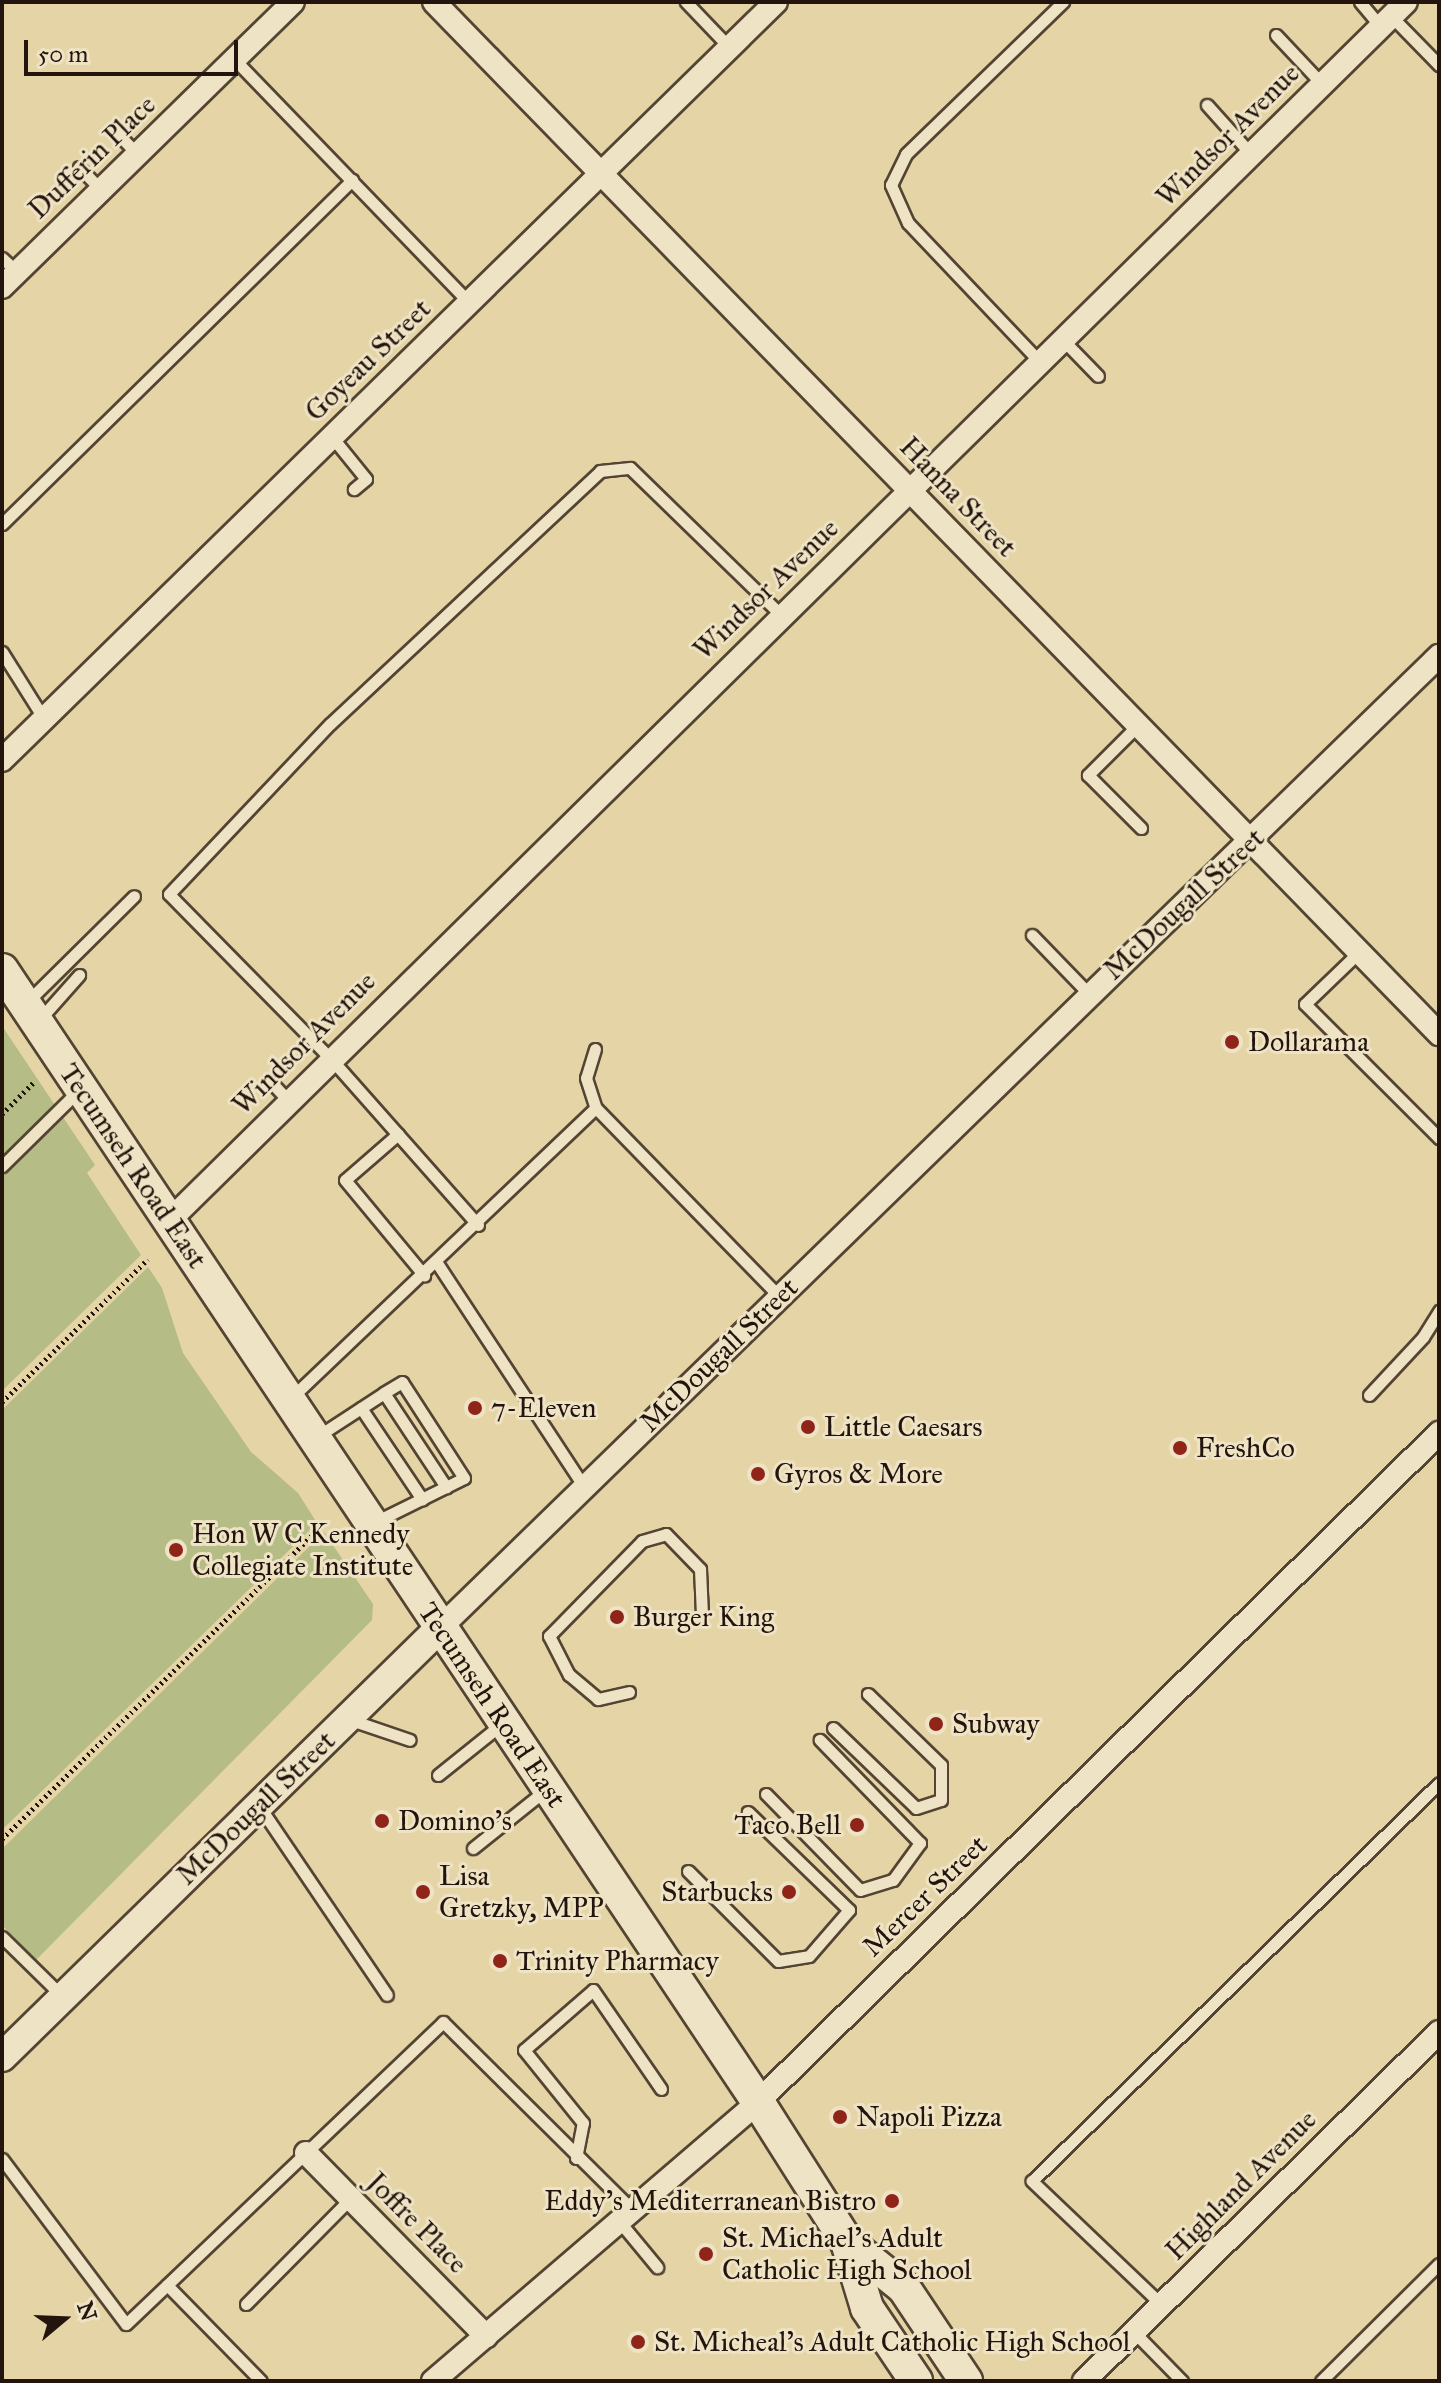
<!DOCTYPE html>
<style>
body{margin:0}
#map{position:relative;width:1441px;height:2383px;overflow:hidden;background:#e5d4a5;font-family:"IM FELL Great Primer",serif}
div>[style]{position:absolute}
.green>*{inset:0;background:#b5bc86}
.path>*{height:5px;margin-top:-2.5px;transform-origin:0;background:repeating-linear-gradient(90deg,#23140d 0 2px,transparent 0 6px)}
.roads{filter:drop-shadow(2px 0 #544433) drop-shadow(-2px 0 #544433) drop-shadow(0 2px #544433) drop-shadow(0 -2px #544433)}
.service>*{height:11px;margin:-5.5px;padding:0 5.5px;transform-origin:5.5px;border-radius:5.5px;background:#eee3c4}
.minor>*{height:22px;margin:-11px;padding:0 11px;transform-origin:11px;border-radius:11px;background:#eee3c4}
.tertiary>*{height:28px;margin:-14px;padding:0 14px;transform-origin:14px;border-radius:14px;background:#eee3c4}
.secondary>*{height:32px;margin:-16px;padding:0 16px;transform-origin:16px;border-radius:16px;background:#eee3c4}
.dots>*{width:22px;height:22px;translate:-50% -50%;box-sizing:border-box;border:4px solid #eee3c4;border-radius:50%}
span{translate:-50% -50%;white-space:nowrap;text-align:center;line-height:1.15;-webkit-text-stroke:6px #eee3c4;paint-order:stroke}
.street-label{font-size:28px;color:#23140d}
.poi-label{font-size:28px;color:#23140d}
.left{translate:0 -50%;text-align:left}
.right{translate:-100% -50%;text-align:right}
.frame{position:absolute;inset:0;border:4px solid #23140d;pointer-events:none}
.north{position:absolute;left:24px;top:2279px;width:80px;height:80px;-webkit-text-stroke:6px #eee3c4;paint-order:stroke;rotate:71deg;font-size:22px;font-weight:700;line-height:32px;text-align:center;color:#23140d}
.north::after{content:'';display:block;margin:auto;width:28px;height:36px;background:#23140d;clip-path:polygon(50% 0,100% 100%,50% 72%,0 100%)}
.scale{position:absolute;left:24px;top:40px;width:214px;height:36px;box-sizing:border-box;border:4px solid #23140d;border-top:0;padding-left:10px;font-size:24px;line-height:28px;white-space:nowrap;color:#23140d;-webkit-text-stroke:6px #eee3c4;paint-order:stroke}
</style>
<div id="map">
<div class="green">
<div style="clip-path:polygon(2px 1026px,95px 1165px,87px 1173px,141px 1255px,2px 1391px)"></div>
<div style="clip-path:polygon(148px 1267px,162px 1288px,183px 1353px,251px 1452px,298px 1493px,317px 1523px,2px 1830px,2px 1410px)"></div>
<div style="clip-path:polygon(324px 1532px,373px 1604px,372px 1620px,36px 1960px,2px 1925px,2px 1849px)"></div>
</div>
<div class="path">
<div style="left:2px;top:1114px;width:44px;rotate:-45deg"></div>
<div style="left:2px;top:1402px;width:204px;rotate:-44.4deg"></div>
<div style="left:2px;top:1839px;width:452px;rotate:-44.4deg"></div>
</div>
<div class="roads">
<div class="service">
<div style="left:686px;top:2px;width:62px;rotate:46.3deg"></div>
<div style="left:1360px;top:2px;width:33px;rotate:50deg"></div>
<div style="left:1391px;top:16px;width:69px;rotate:45.6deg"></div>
<div style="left:1276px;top:35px;width:67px;rotate:46.8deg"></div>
<div style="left:234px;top:59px;width:339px;rotate:46deg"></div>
<div style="left:1207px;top:105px;width:66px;rotate:48.1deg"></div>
<div style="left:117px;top:133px;width:29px;rotate:46deg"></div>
<div style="left:79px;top:167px;width:32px;rotate:46deg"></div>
<div style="left:2px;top:258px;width:21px;rotate:43deg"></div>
<div style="left:1063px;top:340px;width:50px;rotate:45.8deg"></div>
<div style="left:1040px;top:362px;width:192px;rotate:-133.5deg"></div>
<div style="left:908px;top:223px;width:42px;rotate:-114.1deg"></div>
<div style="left:891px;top:185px;width:34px;rotate:-64deg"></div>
<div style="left:906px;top:154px;width:219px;rotate:-44.1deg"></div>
<div style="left:332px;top:437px;width:54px;rotate:51deg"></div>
<div style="left:366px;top:479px;width:16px;rotate:140deg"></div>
<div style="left:2px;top:524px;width:491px;rotate:-44.5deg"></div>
<div style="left:2px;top:652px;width:79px;rotate:57.9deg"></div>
<div style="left:1138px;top:725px;width:71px;rotate:135deg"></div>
<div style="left:1088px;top:775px;width:75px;rotate:45deg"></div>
<div style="left:1032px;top:935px;width:82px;rotate:46deg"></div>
<div style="left:1359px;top:952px;width:75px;rotate:136.1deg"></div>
<div style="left:1305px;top:1004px;width:190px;rotate:45deg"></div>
<div style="left:28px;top:1001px;width:149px;rotate:-44.7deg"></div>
<div style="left:40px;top:1019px;width:59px;rotate:-48.4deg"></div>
<div style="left:595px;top:1049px;width:30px;rotate:107deg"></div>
<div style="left:586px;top:1078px;width:32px;rotate:72deg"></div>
<div style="left:596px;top:1108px;width:262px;rotate:45.8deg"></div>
<div style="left:271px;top:1082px;width:26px;rotate:47deg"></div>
<div style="left:398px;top:1134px;width:70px;rotate:139deg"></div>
<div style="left:345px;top:1180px;width:124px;rotate:50.3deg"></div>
<div style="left:2px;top:1166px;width:107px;rotate:-44.6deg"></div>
<div style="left:478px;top:1225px;width:222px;rotate:-131.5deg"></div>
<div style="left:331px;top:1059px;width:231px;rotate:-134.5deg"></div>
<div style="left:169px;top:894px;width:234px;rotate:-46.6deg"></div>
<div style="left:330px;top:724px;width:370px;rotate:-43.1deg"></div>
<div style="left:600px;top:471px;width:30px;rotate:-6deg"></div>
<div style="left:630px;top:468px;width:211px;rotate:44.2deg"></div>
<div style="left:437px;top:1263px;width:268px;rotate:56.7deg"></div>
<div style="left:1369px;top:1395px;width:79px;rotate:-47deg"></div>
<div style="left:1423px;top:1337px;width:31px;rotate:-58deg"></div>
<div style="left:292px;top:1397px;width:419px;rotate:-43.6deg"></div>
<div style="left:361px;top:1408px;width:110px;rotate:56.2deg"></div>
<div style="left:318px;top:1436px;width:79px;rotate:-33.1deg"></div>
<div style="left:384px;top:1393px;width:113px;rotate:56.6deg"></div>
<div style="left:375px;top:1522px;width:99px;rotate:-26.3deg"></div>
<div style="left:464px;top:1478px;width:114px;rotate:-122.9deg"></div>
<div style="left:402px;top:1382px;width:21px;rotate:149deg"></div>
<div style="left:629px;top:1692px;width:32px;rotate:167deg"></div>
<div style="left:598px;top:1699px;width:38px;rotate:-140deg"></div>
<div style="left:569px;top:1675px;width:44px;rotate:-117.1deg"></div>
<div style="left:549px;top:1636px;width:133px;rotate:-45.6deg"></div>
<div style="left:642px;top:1541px;width:25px;rotate:-16deg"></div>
<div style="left:666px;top:1534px;width:49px;rotate:45.8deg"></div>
<div style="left:700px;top:1569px;width:46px;rotate:87.5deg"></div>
<div style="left:348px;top:1719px;width:65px;rotate:18.7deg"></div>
<div style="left:833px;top:1728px;width:115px;rotate:43.9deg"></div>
<div style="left:916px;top:1808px;width:26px;rotate:-18deg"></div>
<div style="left:941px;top:1800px;width:35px;rotate:-90deg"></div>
<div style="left:941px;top:1765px;width:102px;rotate:-135.8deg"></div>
<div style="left:438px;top:1775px;width:83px;rotate:-38.7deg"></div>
<div style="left:766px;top:1794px;width:134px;rotate:45.6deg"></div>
<div style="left:860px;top:1890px;width:34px;rotate:-17deg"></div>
<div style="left:893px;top:1880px;width:46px;rotate:-53.9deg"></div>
<div style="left:920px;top:1843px;width:144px;rotate:-134.2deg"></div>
<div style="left:259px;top:1806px;width:228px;rotate:55.9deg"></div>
<div style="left:473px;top:1848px;width:95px;rotate:-38.6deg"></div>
<div style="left:688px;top:1871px;width:127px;rotate:45deg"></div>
<div style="left:778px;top:1961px;width:31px;rotate:-9deg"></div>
<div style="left:809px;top:1956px;width:61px;rotate:-49deg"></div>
<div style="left:849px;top:1910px;width:141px;rotate:-135.9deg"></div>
<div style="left:2px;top:1937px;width:86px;rotate:44.5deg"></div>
<div style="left:576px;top:2158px;width:36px;rotate:-79deg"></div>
<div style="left:583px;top:2123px;width:94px;rotate:-128.9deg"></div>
<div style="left:524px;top:2050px;width:91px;rotate:-41deg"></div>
<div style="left:593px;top:1990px;width:120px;rotate:55.5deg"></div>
<div style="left:2px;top:2159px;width:206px;rotate:53.1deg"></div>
<div style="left:126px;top:2324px;width:438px;rotate:-43.6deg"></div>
<div style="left:443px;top:2022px;width:267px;rotate:44.8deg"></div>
<div style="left:619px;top:2221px;width:60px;rotate:50.4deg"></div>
<div style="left:167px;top:2285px;width:134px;rotate:45.6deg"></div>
<div style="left:246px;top:2304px;width:149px;rotate:-45.3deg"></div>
<div style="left:1162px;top:2305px;width:180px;rotate:-136.4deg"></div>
<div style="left:1032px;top:2181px;width:569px;rotate:-44.36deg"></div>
<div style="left:1134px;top:2332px;width:69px;rotate:45.6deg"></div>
<div style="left:1321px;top:2381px;width:166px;rotate:-44.8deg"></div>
</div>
<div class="minor">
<div style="left:434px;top:2px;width:1441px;rotate:45.76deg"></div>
<div style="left:2px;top:287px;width:407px;rotate:-44.4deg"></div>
<div style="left:2px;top:760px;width:1083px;rotate:-44.4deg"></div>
<div style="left:170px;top:1220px;width:1735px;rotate:-44.58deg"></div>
<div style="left:440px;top:1628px;width:1394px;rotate:-44.22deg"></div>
<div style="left:306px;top:2153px;width:257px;rotate:45.5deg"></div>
<div style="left:433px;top:2381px;width:428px;rotate:-40.6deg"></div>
<div style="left:758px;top:2102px;width:955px;rotate:-44.49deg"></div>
<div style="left:1084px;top:2381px;width:498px;rotate:-44.5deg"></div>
</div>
<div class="tertiary">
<div style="left:2px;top:2057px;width:613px;rotate:-44.41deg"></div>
</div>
<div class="secondary">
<div style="left:2px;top:970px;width:1361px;rotate:56.26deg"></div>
<div style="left:758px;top:2102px;width:166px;rotate:57.6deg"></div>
<div style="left:847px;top:2242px;width:69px;rotate:73.1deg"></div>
<div style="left:867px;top:2308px;width:88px;rotate:56.1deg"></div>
<div style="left:847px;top:2242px;width:73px;rotate:38.9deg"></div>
<div style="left:904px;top:2288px;width:112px;rotate:56.3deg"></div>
</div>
</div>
<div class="dots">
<div style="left:1232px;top:1042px;background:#8f2418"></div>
<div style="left:475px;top:1408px;background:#8f2418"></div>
<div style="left:808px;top:1427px;background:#8f2418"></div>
<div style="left:1180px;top:1448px;background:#8f2418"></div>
<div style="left:758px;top:1474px;background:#8f2418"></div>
<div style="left:176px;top:1550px;background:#8f2418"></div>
<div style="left:617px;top:1617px;background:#8f2418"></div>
<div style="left:936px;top:1724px;background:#8f2418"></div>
<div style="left:382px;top:1821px;background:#8f2418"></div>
<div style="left:857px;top:1825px;background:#8f2418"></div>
<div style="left:423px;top:1892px;background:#8f2418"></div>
<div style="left:789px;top:1892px;background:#8f2418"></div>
<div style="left:500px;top:1961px;background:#8f2418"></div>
<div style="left:840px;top:2117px;background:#8f2418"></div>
<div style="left:892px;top:2201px;background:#8f2418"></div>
<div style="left:706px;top:2254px;background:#8f2418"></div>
<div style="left:638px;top:2342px;background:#8f2418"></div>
</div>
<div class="street-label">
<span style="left:1228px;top:135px;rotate:-45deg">Windsor Avenue</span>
<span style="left:92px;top:157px;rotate:-44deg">Dufferin Place</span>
<span style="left:368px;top:360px;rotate:-44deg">Goyeau Street</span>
<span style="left:958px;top:497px;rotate:46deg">Hanna Street</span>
<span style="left:766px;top:589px;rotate:-44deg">Windsor Avenue</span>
<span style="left:1184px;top:904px;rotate:-43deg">McDougall Street</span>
<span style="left:304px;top:1043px;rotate:-45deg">Windsor Avenue</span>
<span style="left:133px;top:1166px;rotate:56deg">Tecumseh Road East</span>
<span style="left:719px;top:1355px;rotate:-44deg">McDougall Street</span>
<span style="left:492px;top:1705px;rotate:56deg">Tecumseh Road East</span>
<span style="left:256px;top:1808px;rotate:-44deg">McDougall Street</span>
<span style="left:925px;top:1896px;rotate:-44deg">Mercer Street</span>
<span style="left:1241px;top:2185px;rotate:-45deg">Highland Avenue</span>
<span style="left:417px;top:2223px;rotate:45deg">Joffre Place</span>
</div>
<div class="poi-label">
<span class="left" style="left:1248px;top:1042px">Dollarama</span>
<span class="left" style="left:491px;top:1408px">7-Eleven</span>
<span class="left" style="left:824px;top:1427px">Little Caesars</span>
<span class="left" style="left:1196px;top:1448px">FreshCo</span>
<span class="left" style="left:774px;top:1474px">Gyros &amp; More</span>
<span class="left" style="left:192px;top:1550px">Hon W C Kennedy<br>Collegiate Institute</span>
<span class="left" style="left:633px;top:1617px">Burger King</span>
<span class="left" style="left:952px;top:1724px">Subway</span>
<span class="left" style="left:398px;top:1821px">Domino's</span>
<span class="right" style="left:841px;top:1825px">Taco Bell</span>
<span class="left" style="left:439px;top:1892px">Lisa<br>Gretzky, MPP</span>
<span class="right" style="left:773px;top:1892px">Starbucks</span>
<span class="left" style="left:516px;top:1961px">Trinity Pharmacy</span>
<span class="left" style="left:856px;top:2117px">Napoli Pizza</span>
<span class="right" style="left:876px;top:2201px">Eddy's Mediterranean Bistro</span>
<span class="left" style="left:722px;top:2254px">St. Michael's Adult<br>Catholic High School</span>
<span class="left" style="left:654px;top:2342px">St. Micheal's Adult Catholic High School</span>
</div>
<div class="frame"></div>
<div class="north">N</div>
<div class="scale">50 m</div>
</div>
